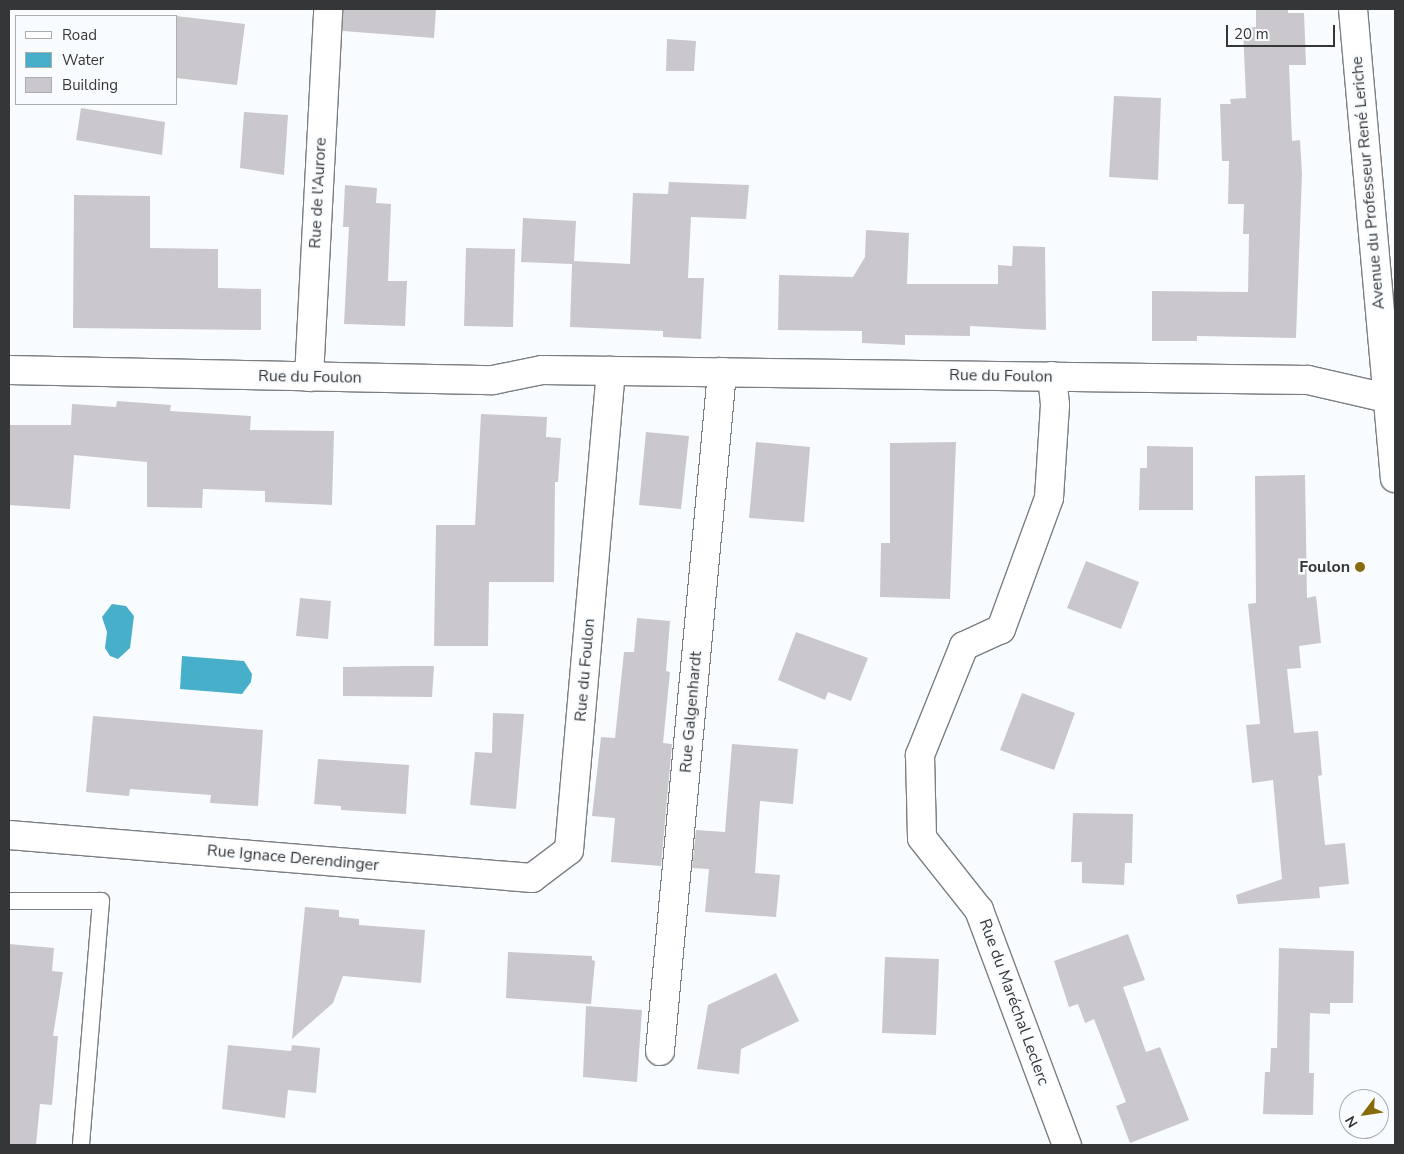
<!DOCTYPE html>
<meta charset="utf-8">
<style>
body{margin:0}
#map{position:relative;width:1404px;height:1154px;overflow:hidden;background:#f9fcfe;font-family:"Nunito Sans",sans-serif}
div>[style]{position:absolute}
.water>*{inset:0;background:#47afc9}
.building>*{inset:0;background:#cac8cc}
.roads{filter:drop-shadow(1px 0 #7a7e82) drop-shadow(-1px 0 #7a7e82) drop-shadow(0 1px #7a7e82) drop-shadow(0 -1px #7a7e82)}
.lane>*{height:16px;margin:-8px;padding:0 8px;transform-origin:8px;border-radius:8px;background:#fff}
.street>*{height:28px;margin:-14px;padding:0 14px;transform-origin:14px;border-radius:14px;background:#fff}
.dots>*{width:14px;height:14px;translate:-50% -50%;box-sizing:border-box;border:2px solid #f9fcfe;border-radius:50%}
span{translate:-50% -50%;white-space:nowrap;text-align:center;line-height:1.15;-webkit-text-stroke:5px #f9fcfe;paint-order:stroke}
.street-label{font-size:16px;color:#353638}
.poi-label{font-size:16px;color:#353638;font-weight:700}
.right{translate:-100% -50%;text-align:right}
.frame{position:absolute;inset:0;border:10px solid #353638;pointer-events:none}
.legend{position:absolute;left:15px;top:15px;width:162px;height:90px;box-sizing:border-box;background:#f9fcfe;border:1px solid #abadaf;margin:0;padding:6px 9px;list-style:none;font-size:15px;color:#353638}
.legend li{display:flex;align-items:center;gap:10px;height:25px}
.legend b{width:25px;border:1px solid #abadaf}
.north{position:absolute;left:1339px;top:1089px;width:50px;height:50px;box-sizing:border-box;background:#f9fcfe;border:1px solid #abadaf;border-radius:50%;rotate:239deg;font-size:14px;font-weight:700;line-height:20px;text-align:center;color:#353638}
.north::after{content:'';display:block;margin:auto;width:18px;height:22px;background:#896a08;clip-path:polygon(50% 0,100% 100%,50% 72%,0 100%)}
.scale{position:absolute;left:1226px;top:25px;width:109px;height:22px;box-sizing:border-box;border:2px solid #353638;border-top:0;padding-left:6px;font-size:15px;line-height:18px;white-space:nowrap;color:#353638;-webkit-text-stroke:4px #f9fcfe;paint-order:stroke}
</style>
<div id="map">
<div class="water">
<div style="clip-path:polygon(112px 604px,126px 606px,134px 616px,130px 648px,118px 659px,110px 656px,105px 648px,107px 632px,102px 617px)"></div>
<div style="clip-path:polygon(182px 656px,244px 661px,252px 674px,251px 682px,242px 694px,180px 689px)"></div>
</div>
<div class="building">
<div style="clip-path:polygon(343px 9px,436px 9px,434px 38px,343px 31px)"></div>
<div style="clip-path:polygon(1256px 9px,1288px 9px,1288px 13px,1304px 13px,1306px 65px,1289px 65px,1292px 141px,1300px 140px,1302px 174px,1296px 338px,1197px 336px,1197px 341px,1152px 341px,1152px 291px,1248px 292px,1249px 234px,1243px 234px,1244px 204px,1228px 204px,1229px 161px,1222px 161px,1220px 104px,1231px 104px,1230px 99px,1246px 98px,1243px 28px,1256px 27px)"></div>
<div style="clip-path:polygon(176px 16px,245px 24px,237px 85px,176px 78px)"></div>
<div style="clip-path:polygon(667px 39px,696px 41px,694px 71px,666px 71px)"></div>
<div style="clip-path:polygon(1114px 96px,1161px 98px,1158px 180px,1109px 177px)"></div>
<div style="clip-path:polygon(81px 108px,165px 122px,162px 155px,76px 140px)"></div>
<div style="clip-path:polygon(244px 112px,288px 115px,284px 175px,240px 168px)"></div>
<div style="clip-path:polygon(669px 182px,749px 185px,746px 219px,691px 217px,688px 278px,704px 278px,701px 339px,663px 337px,663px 331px,570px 327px,572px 264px,521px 262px,523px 218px,576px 221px,574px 261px,630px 264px,633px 193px,668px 194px)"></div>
<div style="clip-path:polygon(345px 185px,377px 188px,376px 203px,391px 204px,388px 281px,407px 281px,405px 326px,344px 324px,349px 227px,343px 227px)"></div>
<div style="clip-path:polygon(74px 195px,150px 196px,150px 248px,218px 249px,218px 288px,261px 289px,261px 330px,73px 328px)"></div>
<div style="clip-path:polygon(866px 230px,909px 233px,907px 284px,998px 284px,998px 265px,1012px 266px,1013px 246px,1045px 247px,1046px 330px,970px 326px,970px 336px,905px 335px,905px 345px,862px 343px,862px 331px,778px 330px,779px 275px,853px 277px,865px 257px)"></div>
<div style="clip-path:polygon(466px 248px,515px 249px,513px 327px,464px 326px)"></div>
<div style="clip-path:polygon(117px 401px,171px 405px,170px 411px,251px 416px,250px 430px,334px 431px,332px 505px,265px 502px,265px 491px,203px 489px,202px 508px,147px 507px,147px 462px,74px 455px,70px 509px,9px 505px,9px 425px,71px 425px,72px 404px,116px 407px)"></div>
<div style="clip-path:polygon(481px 414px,547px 417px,546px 437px,561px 438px,558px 482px,555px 482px,554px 582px,489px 582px,488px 646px,434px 646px,436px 525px,475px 525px)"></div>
<div style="clip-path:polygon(646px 432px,689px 436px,681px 509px,639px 505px)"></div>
<div style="clip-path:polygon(756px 442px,810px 447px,804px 522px,749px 518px)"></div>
<div style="clip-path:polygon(956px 442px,950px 599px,880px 597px,881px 543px,890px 543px,890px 443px)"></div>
<div style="clip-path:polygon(1147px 446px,1193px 447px,1193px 510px,1139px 510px,1140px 468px,1147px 468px)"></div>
<div style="clip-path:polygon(1305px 475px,1307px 598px,1316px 596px,1321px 643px,1299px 646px,1301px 668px,1287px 669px,1294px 733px,1318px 731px,1322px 775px,1318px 776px,1325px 845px,1345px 843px,1349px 884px,1319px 887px,1320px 898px,1238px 904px,1236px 895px,1282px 879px,1273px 780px,1252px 783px,1246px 725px,1260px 724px,1248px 604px,1256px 603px,1255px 476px)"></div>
<div style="clip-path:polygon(1086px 561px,1139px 582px,1121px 629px,1067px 608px)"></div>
<div style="clip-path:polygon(300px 598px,331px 601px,328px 639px,296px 636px)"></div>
<div style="clip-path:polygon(637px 618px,670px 621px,666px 671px,670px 672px,663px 743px,672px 744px,661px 866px,611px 862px,615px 818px,592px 816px,601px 737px,615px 738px,624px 652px,634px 652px)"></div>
<div style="clip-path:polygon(796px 632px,868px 658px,851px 701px,828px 692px,825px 700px,778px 680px)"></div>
<div style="clip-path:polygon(404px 666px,434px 666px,432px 697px,343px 696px,343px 667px)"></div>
<div style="clip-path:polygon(1022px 693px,1075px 713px,1054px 770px,1000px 750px)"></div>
<div style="clip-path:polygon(493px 713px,524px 714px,516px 809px,470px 805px,475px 752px,492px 753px)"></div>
<div style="clip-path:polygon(93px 716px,263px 730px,258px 806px,210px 803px,211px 795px,130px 789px,129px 796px,86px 792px)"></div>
<div style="clip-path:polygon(732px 744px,798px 749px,793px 804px,760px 801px,755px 873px,780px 875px,776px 917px,705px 912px,709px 869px,692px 868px,696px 830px,725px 832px)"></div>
<div style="clip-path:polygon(318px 759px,409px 765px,406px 814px,341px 810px,341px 806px,314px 804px)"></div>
<div style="clip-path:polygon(1073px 813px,1133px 814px,1132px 863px,1125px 863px,1124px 885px,1082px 883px,1082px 862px,1071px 862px)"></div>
<div style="clip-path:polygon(305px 907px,339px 910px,339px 917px,359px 919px,359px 925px,425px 930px,421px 983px,343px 976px,333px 1003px,292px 1039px)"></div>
<div style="clip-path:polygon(1128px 934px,1145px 980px,1123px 987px,1146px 1052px,1160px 1047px,1189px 1120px,1130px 1143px,1116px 1106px,1126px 1102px,1094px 1019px,1085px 1023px,1078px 1004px,1069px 1007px,1054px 961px)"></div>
<div style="clip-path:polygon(9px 944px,54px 948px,52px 971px,63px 972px,53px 1036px,58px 1036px,52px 1105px,40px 1104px,36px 1145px,9px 1144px)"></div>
<div style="clip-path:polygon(1279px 948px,1354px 951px,1353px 1003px,1330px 1003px,1330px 1014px,1310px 1013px,1309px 1073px,1314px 1073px,1313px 1115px,1263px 1114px,1265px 1072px,1270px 1072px,1271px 1048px,1277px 1048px)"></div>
<div style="clip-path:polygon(508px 952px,592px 956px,592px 960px,595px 961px,591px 1004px,506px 998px)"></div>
<div style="clip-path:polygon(885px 957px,939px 959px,936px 1035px,882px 1033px)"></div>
<div style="clip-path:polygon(776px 973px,799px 1021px,741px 1049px,739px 1074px,697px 1069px,708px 1005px)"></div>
<div style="clip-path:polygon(586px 1006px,642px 1010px,637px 1082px,583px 1077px)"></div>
<div style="clip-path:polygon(228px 1045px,291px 1051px,292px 1045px,320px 1048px,316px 1093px,288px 1090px,285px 1118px,222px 1109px)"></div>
</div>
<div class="roads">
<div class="lane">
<div style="left:9px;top:901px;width:92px"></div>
<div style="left:101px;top:901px;width:245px;rotate:94.7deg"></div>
</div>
<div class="street">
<div style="left:1353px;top:9px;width:471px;rotate:84.9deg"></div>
<div style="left:9px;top:370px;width:484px;rotate:1.2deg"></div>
<div style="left:493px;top:380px;width:50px;rotate:-11.5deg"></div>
<div style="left:542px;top:370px;width:766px;rotate:0.75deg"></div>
<div style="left:1308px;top:380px;width:89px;rotate:12.9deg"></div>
<div style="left:1052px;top:376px;width:29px;rotate:84deg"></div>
<div style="left:1055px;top:405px;width:93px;rotate:93.7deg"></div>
<div style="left:1049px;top:498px;width:140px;rotate:110.1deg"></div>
<div style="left:1001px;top:629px;width:41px;rotate:155.3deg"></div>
<div style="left:964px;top:646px;width:118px;rotate:112deg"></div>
<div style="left:920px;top:755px;width:83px;rotate:88.6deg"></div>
<div style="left:922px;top:838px;width:92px;rotate:51.6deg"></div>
<div style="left:979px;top:910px;width:251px;rotate:69.5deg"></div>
<div style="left:309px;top:377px;width:368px;rotate:-87deg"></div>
<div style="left:9px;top:835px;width:525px;rotate:4.7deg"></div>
<div style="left:532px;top:878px;width:46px;rotate:-37.1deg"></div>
<div style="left:569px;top:850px;width:481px;rotate:-85deg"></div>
<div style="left:660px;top:1051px;width:682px;rotate:-84.78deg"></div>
</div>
</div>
<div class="dots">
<div style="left:1360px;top:567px;background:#896a08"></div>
</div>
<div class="street-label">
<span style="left:1368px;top:183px;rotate:-95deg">Avenue du Professeur René Leriche</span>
<span style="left:318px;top:193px;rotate:-87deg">Rue de l'Aurore</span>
<span style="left:1001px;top:376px;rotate:1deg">Rue du Foulon</span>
<span style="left:310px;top:377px;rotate:1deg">Rue du Foulon</span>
<span style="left:585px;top:670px;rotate:-85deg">Rue du Foulon</span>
<span style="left:691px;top:712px;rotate:-85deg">Rue Galgenhardt</span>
<span style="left:293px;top:858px;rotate:5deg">Rue Ignace Derendinger</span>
<span style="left:1014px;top:1002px;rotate:70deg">Rue du Maréchal Leclerc</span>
</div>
<div class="poi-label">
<span class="right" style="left:1350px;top:567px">Foulon</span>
</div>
<div class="frame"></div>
<ul class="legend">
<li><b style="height:6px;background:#fff"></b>Road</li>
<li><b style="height:14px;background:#47afc9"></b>Water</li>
<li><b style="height:14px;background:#cac8cc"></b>Building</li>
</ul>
<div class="north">N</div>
<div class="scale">20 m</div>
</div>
